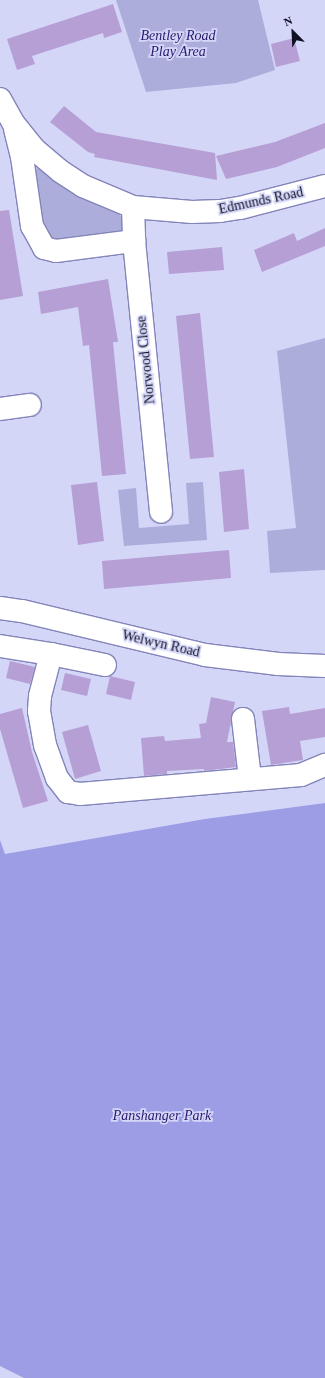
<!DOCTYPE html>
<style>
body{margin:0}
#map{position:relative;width:325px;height:1378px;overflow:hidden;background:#d4d6f8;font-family:Georgia,serif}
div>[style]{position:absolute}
.green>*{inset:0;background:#acaddb}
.forest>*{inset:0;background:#9d9de6}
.building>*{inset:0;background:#b69fd5}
.roads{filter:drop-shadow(1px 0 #8384b9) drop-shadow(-1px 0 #8384b9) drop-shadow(0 1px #8384b9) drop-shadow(0 -1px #8384b9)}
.minor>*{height:22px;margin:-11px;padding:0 11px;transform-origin:11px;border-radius:11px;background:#fff}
.major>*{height:22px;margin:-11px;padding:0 11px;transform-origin:11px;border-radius:11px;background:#fff}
span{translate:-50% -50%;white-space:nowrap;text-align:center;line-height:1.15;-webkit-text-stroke:3.5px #d4d6f8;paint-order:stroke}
.park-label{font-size:14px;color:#29186c;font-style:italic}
.street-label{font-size:14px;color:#101023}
.north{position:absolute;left:273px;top:12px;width:40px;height:40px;-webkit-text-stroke:3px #d4d6f8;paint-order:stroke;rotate:336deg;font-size:11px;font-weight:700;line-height:16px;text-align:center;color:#101023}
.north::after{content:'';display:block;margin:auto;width:14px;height:18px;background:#101023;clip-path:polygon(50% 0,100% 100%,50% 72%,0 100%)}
</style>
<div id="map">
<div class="green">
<div style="clip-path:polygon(116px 0,258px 0,275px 70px,236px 83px,146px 92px)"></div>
<div style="clip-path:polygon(39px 167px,116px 209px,123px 220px,121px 236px,55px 244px,43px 232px,33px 171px)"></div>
<div style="clip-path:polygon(325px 338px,325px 570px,270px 573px,267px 531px,296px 528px,277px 351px)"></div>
<div style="clip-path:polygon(203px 482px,207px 540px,124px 546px,118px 490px,136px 488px,139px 528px,189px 524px,186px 483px)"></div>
</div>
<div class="forest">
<div style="clip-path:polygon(325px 803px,325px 1378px,24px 1378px,0 1366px,0 840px,5px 854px,205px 819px)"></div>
</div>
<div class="building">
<div style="clip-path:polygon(113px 4px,122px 32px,104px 38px,103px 33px,32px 56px,35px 64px,17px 70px,7px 39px)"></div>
<div style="clip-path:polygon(294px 38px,300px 61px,276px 67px,271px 44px)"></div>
<div style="clip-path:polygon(64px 106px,96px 132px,215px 153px,217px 180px,94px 157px,95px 154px,88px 152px,50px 122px)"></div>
<div style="clip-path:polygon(325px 123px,325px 148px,277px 167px,226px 179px,216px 156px,275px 142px)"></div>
<div style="clip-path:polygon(9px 210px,23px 296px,0 300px,0 211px)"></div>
<div style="clip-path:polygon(325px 228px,325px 246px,262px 272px,254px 250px,294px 233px,297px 241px)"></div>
<div style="clip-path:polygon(222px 247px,224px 270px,169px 274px,167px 252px)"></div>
<div style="clip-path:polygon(108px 279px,118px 342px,113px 342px,126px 474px,102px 476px,89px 345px,83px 346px,78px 307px,41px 314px,38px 292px)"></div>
<div style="clip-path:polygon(200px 313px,214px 457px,190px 459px,176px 316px)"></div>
<div style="clip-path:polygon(244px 469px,249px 529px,224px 532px,219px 472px)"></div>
<div style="clip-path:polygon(97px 482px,104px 541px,78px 545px,71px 485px)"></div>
<div style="clip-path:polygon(229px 550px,231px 578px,104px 589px,102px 561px)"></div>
<div style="clip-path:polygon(10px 661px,35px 667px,30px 684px,6px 678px)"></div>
<div style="clip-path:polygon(65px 673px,91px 679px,87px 696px,61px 690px)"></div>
<div style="clip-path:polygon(110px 676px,135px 682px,131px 700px,106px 694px)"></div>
<div style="clip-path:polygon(211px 697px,235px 702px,227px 742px,233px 742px,236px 767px,204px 771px,204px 769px,167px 771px,167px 774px,144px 776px,141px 738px,164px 736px,165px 741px,201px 738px,199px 724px,206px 723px)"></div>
<div style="clip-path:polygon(289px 707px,290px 714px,325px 708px,325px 737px,300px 741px,303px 760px,271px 765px,262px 711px)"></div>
<div style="clip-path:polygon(22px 708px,32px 752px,48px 801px,23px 808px,0 729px,0 714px)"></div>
<div style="clip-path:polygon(88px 725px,101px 771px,75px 779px,62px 732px)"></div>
</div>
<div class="roads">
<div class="minor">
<div style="left:0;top:99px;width:29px;rotate:61deg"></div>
<div style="left:14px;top:124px;width:32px;rotate:51deg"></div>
<div style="left:34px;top:149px;width:34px;rotate:40deg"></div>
<div style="left:60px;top:171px;width:27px;rotate:33deg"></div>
<div style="left:83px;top:186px;width:54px;rotate:22.8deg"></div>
<div style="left:133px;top:207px;width:59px;rotate:4.8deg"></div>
<div style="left:192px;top:212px;width:28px;rotate:-2deg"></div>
<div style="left:220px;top:211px;width:20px;rotate:-9deg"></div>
<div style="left:240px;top:208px;width:88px;rotate:-14.5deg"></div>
<div style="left:15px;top:129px;width:29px;rotate:76deg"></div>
<div style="left:22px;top:157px;width:70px;rotate:81.8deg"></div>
<div style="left:32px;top:226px;width:25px;rotate:61deg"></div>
<div style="left:44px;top:248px;width:12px;rotate:14deg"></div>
<div style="left:56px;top:251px;width:79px;rotate:-7.3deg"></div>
<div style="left:133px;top:207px;width:34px;rotate:88deg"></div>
<div style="left:134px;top:241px;width:272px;rotate:84.3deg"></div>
<div style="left:0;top:409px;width:30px;rotate:-8deg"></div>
<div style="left:0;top:646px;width:52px;rotate:8.9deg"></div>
<div style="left:51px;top:654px;width:55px;rotate:11.5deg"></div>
<div style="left:51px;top:654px;width:43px;rotate:104.7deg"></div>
<div style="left:40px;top:696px;width:15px;rotate:94deg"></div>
<div style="left:39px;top:711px;width:35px;rotate:80deg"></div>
<div style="left:45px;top:745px;width:35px;rotate:70deg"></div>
<div style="left:57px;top:778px;width:18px;rotate:52deg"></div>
<div style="left:68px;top:792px;width:12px;rotate:9deg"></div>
<div style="left:80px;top:794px;width:222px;rotate:-4.9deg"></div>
<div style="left:301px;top:775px;width:26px;rotate:-23deg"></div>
<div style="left:243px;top:719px;width:60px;rotate:83.3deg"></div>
</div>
<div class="major">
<div style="left:0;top:608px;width:22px;rotate:8deg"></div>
<div style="left:22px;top:611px;width:188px;rotate:13.5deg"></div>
<div style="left:205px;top:655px;width:74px;rotate:7deg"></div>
<div style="left:278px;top:664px;width:47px;rotate:2.4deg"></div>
</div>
</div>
<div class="park-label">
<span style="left:178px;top:44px">Bentley Road<br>Play Area</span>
<span style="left:162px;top:1116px">Panshanger Park</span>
</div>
<div class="street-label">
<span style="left:261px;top:201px;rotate:-12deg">Edmunds Road</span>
<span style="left:146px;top:360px;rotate:-96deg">Norwood Close</span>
<span style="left:161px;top:644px;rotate:13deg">Welwyn Road</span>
</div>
<div class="north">N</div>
</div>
